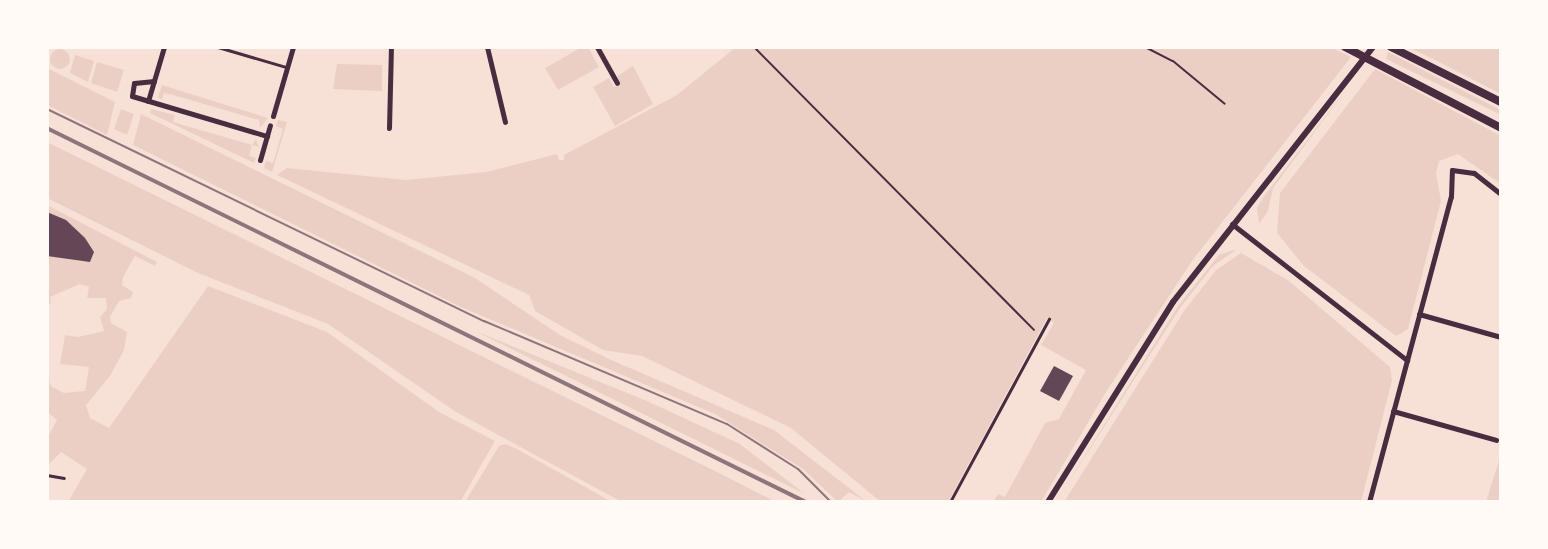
<!DOCTYPE html>
<style>
body{margin:0}
#map{position:relative;width:1548px;height:549px;overflow:hidden;background:#f7e1d7;font-family:"Alegreya Sans",sans-serif}
div>[style]{position:absolute}
.green>*{inset:0;background:#ebcfc5}
.round{border-radius:50%}
.building>*{inset:0;background:#644757}
.path>*{height:2px;margin:-1px;padding:0 1px;transform-origin:1px;border-radius:1px;background:#4a2c40}
.service>*{height:2.5px;margin:-1.25px;padding:0 1.25px;transform-origin:1.25px;border-radius:1.25px;background:#4a2c40}
.minor>*{height:5px;margin:-2.5px;padding:0 2.5px;transform-origin:2.5px;border-radius:2.5px;background:#4a2c40}
.tertiary>*{height:6px;margin:-3px;padding:0 3px;transform-origin:3px;border-radius:3px;background:#4a2c40}
.primary>*{height:8px;margin:-4px;padding:0 4px;transform-origin:4px;border-radius:4px;background:#4a2c40}
.tram>*{height:2px;margin:-1px;padding:0 1px;transform-origin:1px;border-radius:1px;background:#8f747c}
.rail>*{height:3.5px;margin:-1.75px;padding:0 1.75px;transform-origin:1.75px;border-radius:1.75px;background:#8f747c}
span{translate:-50% -50%;white-space:nowrap;text-align:center;line-height:1.15;-webkit-text-stroke:6px #fffaf5;paint-order:stroke}
.frame{position:absolute;inset:0;border:49px solid #fffaf5;pointer-events:none}
</style>
<div id="map">
<div class="green">
<div style="clip-path:polygon(582px 47px,588px 47px,599px 67px,558px 90px,545px 68px)"></div>
<div style="clip-path:polygon(736px 47px,1331px 47px,1351px 57px,1192px 261px,1106px 392px,1041px 502px,993px 502px,998px 494px,1005px 497px,1045px 423px,1059px 419px,1086px 370px,1041px 345px,1054px 323px,1047px 318px,948px 502px,881px 502px,791px 428px,642px 356px,603px 350px,535px 311px,529px 295px,277px 175px,287px 168px,406px 180px,486px 172px,557px 154px,559px 160px,564px 160px,564px 155px,677px 95px)"></div>
<div style="clip-path:polygon(1408px 47px,1501px 47px,1501px 94px,1437px 61px)"></div>
<div class="round" style="left:50px;top:49px;width:20px;height:20px"></div>
<div style="clip-path:polygon(1388px 52px,1501px 110px,1501px 115px,1386px 59px)"></div>
<div style="clip-path:polygon(75px 55px,94px 61px,88px 82px,70px 73px)"></div>
<div style="clip-path:polygon(97px 62px,124px 70px,117px 92px,91px 83px)"></div>
<div style="clip-path:polygon(337px 64px,382px 65px,382px 91px,333px 89px)"></div>
<div style="clip-path:polygon(633px 66px,653px 104px,615px 126px,593px 87px,609px 78px,614px 87px,620px 83px,617px 76px)"></div>
<div style="clip-path:polygon(47px 68px,115px 102px,107px 135px,47px 105px)"></div>
<div style="clip-path:polygon(1375px 69px,1501px 136px,1501px 184px,1458px 154px,1439px 161px,1436px 173px,1441px 201px,1408px 329px,1396px 336px,1304px 266px,1277px 233px,1280px 193px)"></div>
<div style="clip-path:polygon(1352px 82px,1273px 188px,1268px 211px,1259px 224px,1257px 208px,1262px 199px)"></div>
<div style="clip-path:polygon(162px 85px,268px 118px,260px 128px,259px 120px,173px 95px,164px 93px,162px 100px,158px 97px)"></div>
<div style="clip-path:polygon(121px 109px,134px 114px,127px 135px,114px 129px)"></div>
<div style="clip-path:polygon(151px 109px,175px 115px,173px 122px,252px 145px,256px 139px,259px 147px,252px 145px,249px 156px,256px 158px,254px 163px,150px 113px)"></div>
<div style="clip-path:polygon(141px 114px,475px 278px,560px 335px,609px 359px,774px 430px,867px 502px,849px 492px,838px 502px,803px 469px,715px 414px,461px 307px,133px 145px)"></div>
<div style="clip-path:polygon(278px 120px,287px 122px,272px 172px,264px 168px,266px 161px,273px 163px,283px 129px,276px 126px)"></div>
<div style="clip-path:polygon(47px 142px,721px 474px,776px 502px,622px 502px,456px 412px,328px 324px,198px 273px,47px 198px)"></div>
<div style="clip-path:polygon(47px 205px,157px 262px,155px 266px,135px 256px,123px 277px,122px 285px,133px 292px,131px 298px,119px 301px,110px 317px,111px 323px,127px 332px,124px 350px,110px 376px,86px 405px,90px 418px,109px 428px,208px 286px,327px 332px,439px 412px,495px 441px,460px 502px,68px 502px,87px 469px,61px 452px,47px 466px,47px 438px,57px 420px,47px 412px,47px 379px,52px 387px,64px 393px,85px 391px,89px 367px,60px 364px,65px 335px,78px 337px,104px 331px,100px 317px,107px 309px,106px 298px,87px 298px,89px 287px,80px 284px,50px 297px,51px 304px,47px 304px)"></div>
<div style="clip-path:polygon(1237px 249px,1213px 266px,1180px 308px,1056px 502px,1178px 306px,1219px 255px)"></div>
<div style="clip-path:polygon(1241px 253px,1289px 281px,1390px 367px,1392px 380px,1361px 502px,1064px 502px,1184px 311px,1216px 270px)"></div>
<div style="clip-path:polygon(475px 331px,647px 401px,740px 444px,805px 494px)"></div>
<div style="clip-path:polygon(506px 444px,517px 449px,612px 502px,465px 502px,499px 446px)"></div>
<div style="clip-path:polygon(1501px 455px,1501px 502px,1486px 502px,1493px 479px)"></div>
</div>
<div class="building">
<div style="clip-path:polygon(47px 212px,66px 220px,85px 238px,94px 252px,90px 262px,47px 256px)"></div>
<div style="clip-path:polygon(1054px 366px,1073px 376px,1059px 401px,1040px 391px)"></div>
</div>
<div class="path">
<div style="left:754px;top:47px;width:398px;rotate:45.3deg"></div>
<div style="left:1145px;top:47px;width:31px;rotate:27deg"></div>
<div style="left:1173px;top:61px;width:67px;rotate:39.6deg"></div>
</div>
<div class="service">
<div style="left:218px;top:47px;width:71px;rotate:16.4deg"></div>
<div style="left:47px;top:475px;width:17px;rotate:10deg"></div>
<div style="left:950px;top:502px;width:208px;rotate:-61.6deg"></div>
</div>
<div class="minor">
<div style="left:487px;top:47px;width:77px;rotate:76.5deg"></div>
<div style="left:597px;top:47px;width:41px;rotate:60.9deg"></div>
<div style="left:154px;top:81px;width:20px;rotate:174deg"></div>
<div style="left:134px;top:83px;width:13px;rotate:99deg"></div>
<div style="left:132px;top:96px;width:141px;rotate:16.5deg"></div>
<div style="left:148px;top:101px;width:56px;rotate:-73.5deg"></div>
<div style="left:273px;top:116px;width:72px;rotate:-73.8deg"></div>
<div style="left:389px;top:128px;width:81px;rotate:-88.6deg"></div>
<div style="left:260px;top:160px;width:36px;rotate:-74deg"></div>
<div style="left:1232px;top:224px;width:222px;rotate:37.9deg"></div>
<div style="left:1419px;top:314px;width:85px;rotate:15.7deg"></div>
<div style="left:1393px;top:411px;width:107px;rotate:15.7deg"></div>
<div style="left:1369px;top:502px;width:316px;rotate:-75deg"></div>
<div style="left:1451px;top:197px;width:27px;rotate:-88deg"></div>
<div style="left:1452px;top:170px;width:22px;rotate:8deg"></div>
<div style="left:1474px;top:173px;width:34px;rotate:38deg"></div>
</div>
<div class="tertiary">
<div style="left:1048px;top:502px;width:236px;rotate:-58deg"></div>
<div style="left:1173px;top:302px;width:324px;rotate:-51.9deg"></div>
</div>
<div class="primary">
<div style="left:1345px;top:47px;width:176px;rotate:27.4deg"></div>
<div style="left:1391px;top:47px;width:123px;rotate:26.6deg"></div>
</div>
<div class="tram">
<div style="left:47px;top:109px;width:486px;rotate:25.9deg"></div>
<div style="left:484px;top:321px;width:264px;rotate:23deg"></div>
<div style="left:727px;top:424px;width:84px;rotate:32.4deg"></div>
<div style="left:798px;top:469px;width:47px;rotate:45deg"></div>
</div>
<div class="rail">
<div style="left:47px;top:128px;width:846px;rotate:26.23deg"></div>
</div>
<div class="frame"></div>
</div>
